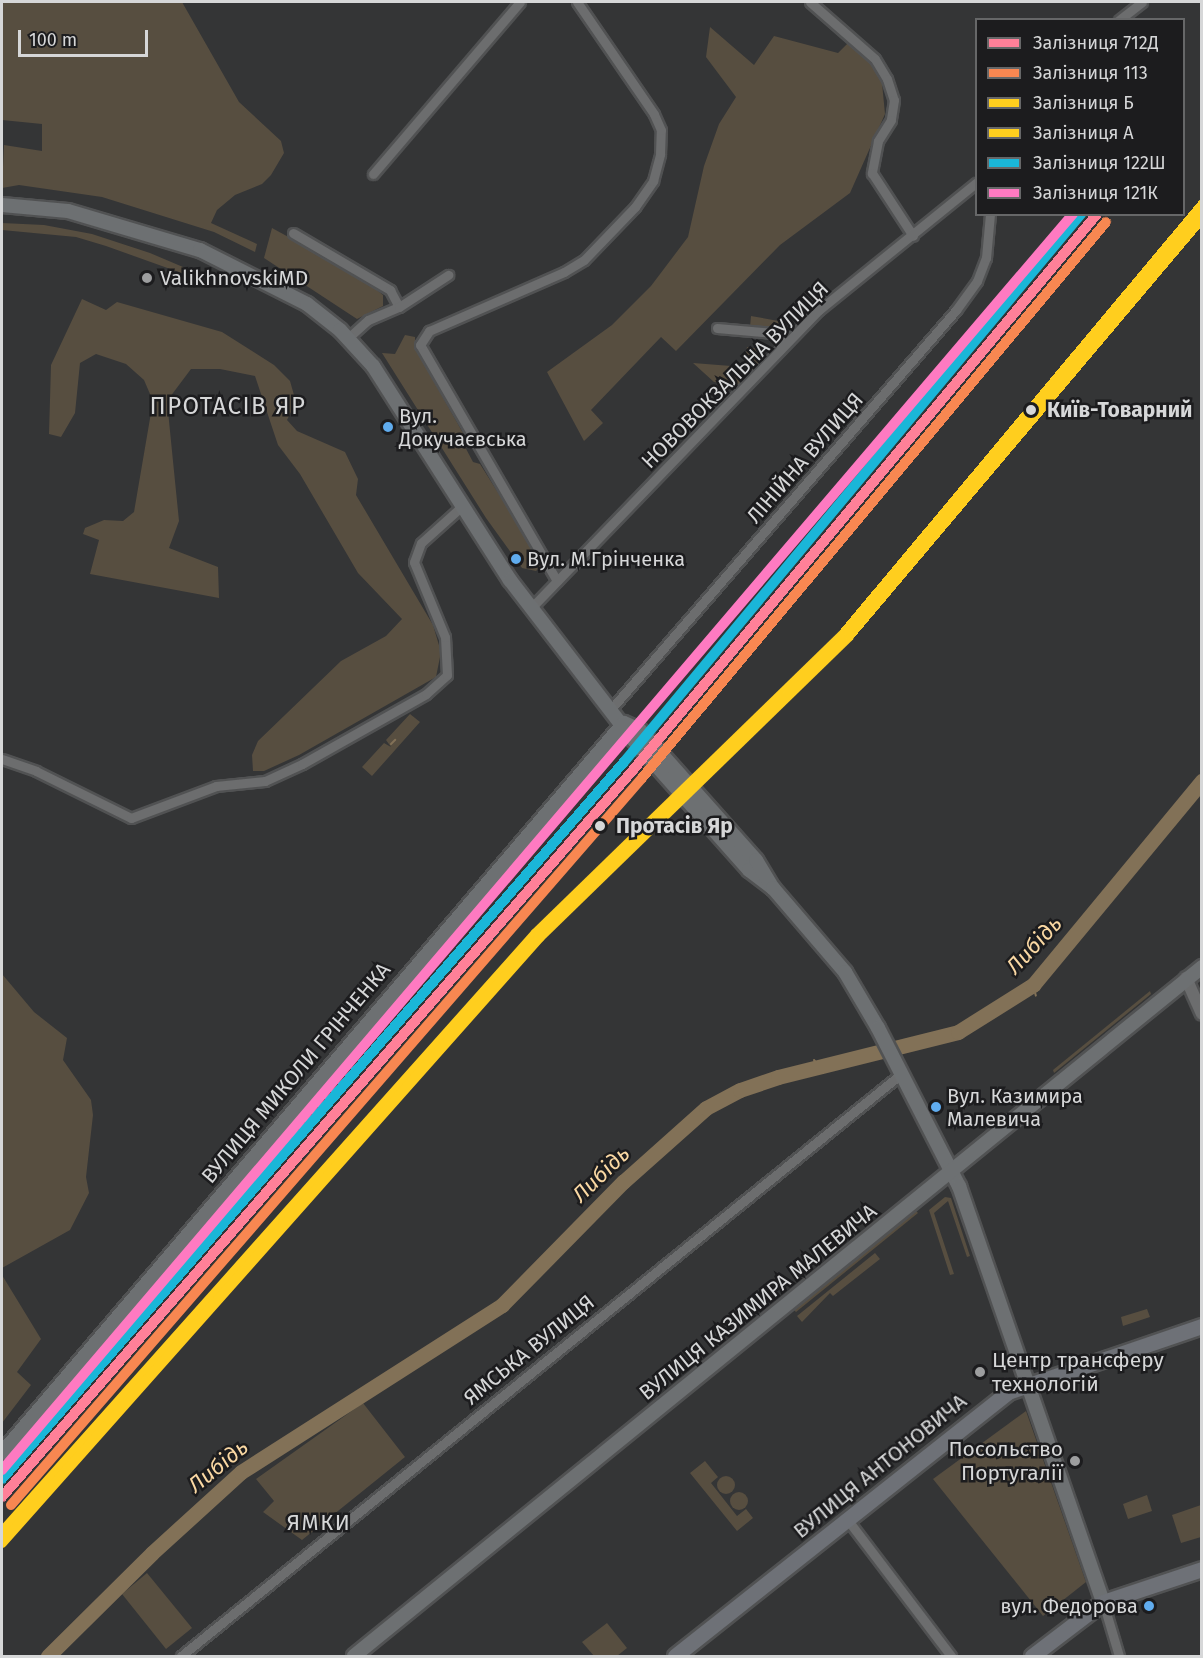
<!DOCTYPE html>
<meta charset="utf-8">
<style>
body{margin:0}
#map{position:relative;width:1203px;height:1658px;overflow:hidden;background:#343536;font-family:"Fira Sans",sans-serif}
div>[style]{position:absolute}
.green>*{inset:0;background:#574e40}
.round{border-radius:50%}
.stream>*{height:2px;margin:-1px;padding:0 1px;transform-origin:1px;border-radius:1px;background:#827157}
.river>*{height:15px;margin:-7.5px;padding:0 7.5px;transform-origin:7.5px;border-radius:7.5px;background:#827157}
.roads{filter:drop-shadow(2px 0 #515253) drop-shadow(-2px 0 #515253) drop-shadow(0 2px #515253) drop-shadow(0 -2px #515253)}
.minor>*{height:9px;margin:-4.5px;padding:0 4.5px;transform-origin:4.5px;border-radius:4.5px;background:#6c6d6e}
.tertiary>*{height:12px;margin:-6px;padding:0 6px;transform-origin:6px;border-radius:6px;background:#6c6d6e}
.secondary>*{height:14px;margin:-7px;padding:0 7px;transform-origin:7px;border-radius:7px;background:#6d7072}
.primary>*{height:15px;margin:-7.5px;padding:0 7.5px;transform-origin:7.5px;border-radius:7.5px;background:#6e7177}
.rail-1>*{height:10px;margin:-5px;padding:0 5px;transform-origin:5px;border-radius:5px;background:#ff8098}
.rail-2>*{height:10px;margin:-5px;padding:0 5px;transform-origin:5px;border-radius:5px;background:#f88751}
.rail-3>*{height:10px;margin:-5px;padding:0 5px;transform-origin:5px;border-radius:5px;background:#ffce1e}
.rail-4>*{height:10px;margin:-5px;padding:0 5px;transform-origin:5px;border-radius:5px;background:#ffce1e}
.rail-5>*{height:10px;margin:-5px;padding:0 5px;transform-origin:5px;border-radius:5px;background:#1ab6d8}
.rail-6>*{height:10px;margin:-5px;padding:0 5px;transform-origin:5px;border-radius:5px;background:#fe7ac1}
.dots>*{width:16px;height:16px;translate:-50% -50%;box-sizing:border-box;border:3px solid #1c1c1e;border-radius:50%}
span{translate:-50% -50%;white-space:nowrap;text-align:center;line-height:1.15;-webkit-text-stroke:5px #1c1c1e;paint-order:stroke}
.bus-label{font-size:20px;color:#d6d7d8}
.left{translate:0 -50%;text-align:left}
.right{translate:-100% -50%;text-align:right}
.poi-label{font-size:21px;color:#d6d7d8}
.street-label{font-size:21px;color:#d6d7d8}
.stop-label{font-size:21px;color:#d6d7d8;font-weight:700}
.water-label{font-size:22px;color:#fad8a3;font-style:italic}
.neighbourhood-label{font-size:22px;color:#d6d7d8;letter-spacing:1.5px}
.quarter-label{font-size:24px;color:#d6d7d8;letter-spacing:1.5px}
.frame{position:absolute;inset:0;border:3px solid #d6d7d8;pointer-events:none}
.legend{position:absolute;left:975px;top:18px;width:210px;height:198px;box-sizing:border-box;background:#1c1c1e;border:2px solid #666768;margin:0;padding:8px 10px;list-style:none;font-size:18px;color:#d6d7d8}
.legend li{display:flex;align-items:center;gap:12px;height:30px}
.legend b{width:30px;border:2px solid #666768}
.scale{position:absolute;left:18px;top:30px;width:130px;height:27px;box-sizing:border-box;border:3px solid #d6d7d8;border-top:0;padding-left:8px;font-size:18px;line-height:21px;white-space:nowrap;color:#d6d7d8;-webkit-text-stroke:4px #1c1c1e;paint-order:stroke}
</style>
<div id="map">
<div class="green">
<div style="clip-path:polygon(2px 2px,182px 2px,239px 102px,281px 141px,284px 153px,271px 175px,262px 184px,235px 195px,217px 210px,211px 223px,257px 244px,255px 252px,214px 232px,102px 197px,19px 185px,2px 188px,4px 145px,42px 151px,42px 124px,2px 120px)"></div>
<div style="clip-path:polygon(710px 27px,754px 65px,774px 36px,838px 53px,848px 43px,871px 62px,882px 83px,885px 114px,850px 193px,780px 245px,676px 351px,661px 337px,591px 410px,603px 423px,584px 441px,547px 372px,612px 325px,651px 286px,688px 237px,704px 166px,719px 124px,736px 97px,706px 57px)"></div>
<div style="clip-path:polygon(2px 223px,44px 225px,92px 234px,150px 253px,183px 267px,187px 275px,106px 246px,76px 237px,2px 230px)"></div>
<div style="clip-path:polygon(272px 228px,360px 276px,383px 295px,383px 306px,357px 319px,264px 258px)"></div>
<div style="clip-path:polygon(82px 299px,106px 310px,117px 302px,222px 332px,274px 365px,290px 381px,296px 402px,287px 420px,297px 431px,345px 452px,358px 479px,356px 495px,433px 625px,441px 652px,436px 677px,299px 755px,264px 771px,253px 771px,252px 755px,258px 741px,341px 661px,386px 636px,402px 619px,358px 573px,300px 474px,278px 445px,255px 376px,220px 369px,191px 369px,167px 401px,179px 521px,169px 548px,218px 567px,219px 598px,90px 574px,99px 540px,83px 534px,85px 528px,104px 520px,123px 521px,134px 512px,153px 401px,144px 380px,126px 364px,96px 354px,80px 363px,75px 413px,61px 437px,49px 434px,51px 365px)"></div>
<div style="clip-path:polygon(751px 316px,784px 322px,789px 334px,786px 337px,776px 329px,750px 327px)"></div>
<div style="clip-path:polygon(405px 335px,415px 337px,415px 348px,463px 433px,463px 443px,473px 462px,480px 464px,543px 564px,536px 571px,522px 568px,486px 518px,382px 353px,395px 354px)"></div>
<div style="clip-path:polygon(747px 347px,761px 349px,766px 361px,742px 386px,714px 382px,693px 363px,744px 367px)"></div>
<div style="clip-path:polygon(410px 714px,420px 722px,372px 776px,362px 767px,384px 743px,391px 747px,386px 740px)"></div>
<div style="clip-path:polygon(2px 974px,34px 1012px,67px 1038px,63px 1060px,91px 1100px,93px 1115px,86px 1177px,89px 1193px,70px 1230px,2px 1268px)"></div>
<div style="clip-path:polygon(1150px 991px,1151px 994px,1054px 1073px,1053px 1070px)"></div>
<div style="clip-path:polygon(945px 1197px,951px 1198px,970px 1256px,967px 1257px,948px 1201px,934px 1213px,954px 1274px,950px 1275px,929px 1210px)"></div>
<div style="clip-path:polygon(916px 1211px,918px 1213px,796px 1312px,794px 1310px)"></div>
<div style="clip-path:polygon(875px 1253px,880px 1259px,833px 1296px,830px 1293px,802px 1322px,797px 1316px)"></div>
<div style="clip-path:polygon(2px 1275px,41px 1339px,17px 1372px,31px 1385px,2px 1423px)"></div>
<div style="clip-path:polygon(1147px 1309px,1150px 1317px,1123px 1326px,1121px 1317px)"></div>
<div style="clip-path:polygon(363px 1403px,405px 1457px,302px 1540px,263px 1512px,274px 1501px,256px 1479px)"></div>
<div style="clip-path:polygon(1026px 1411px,1086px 1582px,1043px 1616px,933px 1479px)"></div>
<div style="clip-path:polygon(705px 1461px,718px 1477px,711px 1483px,737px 1516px,746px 1509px,753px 1518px,737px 1531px,690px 1473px)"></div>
<div class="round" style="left:717px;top:1476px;width:18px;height:18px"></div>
<div class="round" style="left:730px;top:1492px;width:18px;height:18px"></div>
<div style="clip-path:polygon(1147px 1495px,1152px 1511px,1128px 1519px,1123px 1504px)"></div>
<div style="clip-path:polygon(1201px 1505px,1201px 1537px,1181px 1543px,1172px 1515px)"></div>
<div style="clip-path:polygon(147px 1573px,192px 1628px,166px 1649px,122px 1594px)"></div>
<div style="clip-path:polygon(607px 1623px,627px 1648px,617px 1656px,594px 1656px,582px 1642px)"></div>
</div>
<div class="stream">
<div style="left:391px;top:744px;width:6px;rotate:-45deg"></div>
<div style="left:1033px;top:985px;width:11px;rotate:75deg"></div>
<div style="left:814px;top:1060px;width:8px;rotate:50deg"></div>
</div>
<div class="river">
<div style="left:48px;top:1656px;width:146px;rotate:-44.7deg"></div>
<div style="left:152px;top:1553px;width:120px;rotate:-42.3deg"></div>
<div style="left:241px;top:1472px;width:310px;rotate:-32.6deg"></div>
<div style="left:502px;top:1305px;width:173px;rotate:-45.5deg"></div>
<div style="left:623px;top:1182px;width:111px;rotate:-41.7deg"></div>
<div style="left:706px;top:1108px;width:38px;rotate:-28deg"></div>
<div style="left:740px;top:1090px;width:40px;rotate:-18.9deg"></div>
<div style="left:778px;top:1077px;width:186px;rotate:-14deg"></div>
<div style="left:958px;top:1032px;width:89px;rotate:-32.1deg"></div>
<div style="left:1033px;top:985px;width:265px;rotate:-50.4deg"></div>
</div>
<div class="roads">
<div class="minor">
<div style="left:810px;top:2px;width:86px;rotate:41.2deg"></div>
<div style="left:875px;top:59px;width:23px;rotate:59deg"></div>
<div style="left:887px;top:79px;width:22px;rotate:72deg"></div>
<div style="left:894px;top:100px;width:20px;rotate:99deg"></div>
<div style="left:891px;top:120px;width:25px;rotate:122deg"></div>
<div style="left:878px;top:141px;width:33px;rotate:101deg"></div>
<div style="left:872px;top:173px;width:75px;rotate:56.9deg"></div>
<div style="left:1119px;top:20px;width:29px;rotate:-38deg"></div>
<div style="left:373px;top:174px;width:226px;rotate:-49.5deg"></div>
<div style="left:293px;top:233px;width:113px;rotate:30.4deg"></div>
<div style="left:390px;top:290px;width:19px;rotate:62deg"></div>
<div style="left:717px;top:328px;width:57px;rotate:5deg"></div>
<div style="left:774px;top:333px;width:12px;rotate:42deg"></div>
<div style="left:783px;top:341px;width:9px;rotate:108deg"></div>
<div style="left:348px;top:338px;width:27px;rotate:-42deg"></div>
<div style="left:368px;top:320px;width:34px;rotate:-23deg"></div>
<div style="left:399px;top:307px;width:59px;rotate:-33.1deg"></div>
<div style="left:557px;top:581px;width:273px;rotate:-120.1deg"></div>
<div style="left:420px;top:345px;width:17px;rotate:-57deg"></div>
<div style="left:429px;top:331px;width:147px;rotate:-23.6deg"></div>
<div style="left:564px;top:272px;width:23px;rotate:-31deg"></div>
<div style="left:584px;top:260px;width:74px;rotate:-46.1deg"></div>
<div style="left:635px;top:207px;width:32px;rotate:-55deg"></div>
<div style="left:653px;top:181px;width:28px;rotate:-75deg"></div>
<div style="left:660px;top:154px;width:24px;rotate:-88deg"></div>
<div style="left:661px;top:130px;width:17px;rotate:-114deg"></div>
<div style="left:654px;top:114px;width:136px;rotate:-124.5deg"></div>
<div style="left:532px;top:607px;width:413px;rotate:-46deg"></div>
<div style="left:819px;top:310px;width:202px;rotate:-39deg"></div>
<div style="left:612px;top:708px;width:526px;rotate:-49.16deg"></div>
<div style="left:956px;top:310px;width:36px;rotate:-54deg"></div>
<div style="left:977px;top:281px;width:25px;rotate:-69deg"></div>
<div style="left:986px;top:258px;width:44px;rotate:-84.8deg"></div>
<div style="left:2px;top:759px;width:36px;rotate:19deg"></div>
<div style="left:36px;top:771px;width:106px;rotate:26.3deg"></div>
<div style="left:131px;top:818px;width:91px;rotate:-20.6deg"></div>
<div style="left:216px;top:786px;width:49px;rotate:-5.8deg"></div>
<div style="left:265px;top:781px;width:41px;rotate:-24.7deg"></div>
<div style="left:302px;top:764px;width:142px;rotate:-29.4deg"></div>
<div style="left:426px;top:694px;width:28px;rotate:-42deg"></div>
<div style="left:447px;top:675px;width:38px;rotate:-93deg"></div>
<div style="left:445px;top:637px;width:81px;rotate:-112.5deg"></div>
<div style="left:414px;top:562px;width:20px;rotate:-70deg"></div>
<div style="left:421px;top:543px;width:52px;rotate:-41.9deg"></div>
<div style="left:847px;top:1519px;width:172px;rotate:52.8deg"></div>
<div style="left:1103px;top:1602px;width:56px;rotate:73.5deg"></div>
<div style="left:181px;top:1656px;width:926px;rotate:-38.95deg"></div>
</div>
<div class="tertiary">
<div style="left:1186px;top:978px;width:39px;rotate:66deg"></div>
</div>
<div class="secondary">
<div style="left:2px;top:205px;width:66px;rotate:5.2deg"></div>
<div style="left:68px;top:211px;width:138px;rotate:16.5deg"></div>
<div style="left:200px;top:250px;width:120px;rotate:26.8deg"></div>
<div style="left:307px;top:304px;width:42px;rotate:38.2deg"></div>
<div style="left:340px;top:330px;width:49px;rotate:47.5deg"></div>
<div style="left:373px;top:366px;width:254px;rotate:57.4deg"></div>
<div style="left:510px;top:580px;width:198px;rotate:52.4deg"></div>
<div style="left:631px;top:737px;width:178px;rotate:48.4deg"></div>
<div style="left:749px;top:870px;width:30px;rotate:37deg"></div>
<div style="left:624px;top:723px;width:17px;rotate:24deg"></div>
<div style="left:640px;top:730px;width:174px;rotate:48.3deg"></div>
<div style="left:756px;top:860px;width:33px;rotate:59deg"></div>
<div style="left:773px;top:888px;width:111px;rotate:49.4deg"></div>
<div style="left:845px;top:972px;width:65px;rotate:59.5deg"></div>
<div style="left:878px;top:1028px;width:178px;rotate:62.9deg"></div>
<div style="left:959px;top:1186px;width:440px;rotate:70.9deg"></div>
<div style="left:2px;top:1453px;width:959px;rotate:-49.57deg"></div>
<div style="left:354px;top:1656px;width:1093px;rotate:-39.09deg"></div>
</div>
<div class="primary">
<div style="left:675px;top:1656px;width:425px;rotate:-38.4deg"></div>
<div style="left:1008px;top:1392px;width:205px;rotate:-18.8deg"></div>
<div style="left:1032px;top:1656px;width:89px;rotate:-37.3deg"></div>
<div style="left:1103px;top:1602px;width:104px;rotate:-18.4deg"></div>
</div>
</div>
<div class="rail-1">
<div style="left:2px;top:1497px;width:963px;rotate:-49.04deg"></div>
<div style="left:633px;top:770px;width:724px;rotate:-50.15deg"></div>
</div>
<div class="rail-2">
<div style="left:11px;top:1505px;width:963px;rotate:-49.04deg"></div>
<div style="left:642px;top:778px;width:724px;rotate:-50.15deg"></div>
</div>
<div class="rail-3">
<div style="left:2px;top:1532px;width:802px;rotate:-48.28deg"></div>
<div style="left:536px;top:933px;width:431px;rotate:-44.2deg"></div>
<div style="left:845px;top:632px;width:557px;rotate:-50.1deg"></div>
</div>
<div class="rail-4">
<div style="left:2px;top:1543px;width:810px;rotate:-48.4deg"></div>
<div style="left:540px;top:937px;width:431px;rotate:-44.2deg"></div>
<div style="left:849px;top:636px;width:547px;rotate:-49.82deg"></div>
</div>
<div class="rail-5">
<div style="left:2px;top:1479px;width:949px;rotate:-49.06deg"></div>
<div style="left:624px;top:762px;width:714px;rotate:-50.17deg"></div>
</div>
<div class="rail-6">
<div style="left:2px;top:1470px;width:1651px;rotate:-49.55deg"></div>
</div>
<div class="dots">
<div style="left:147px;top:278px;background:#9d9e9f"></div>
<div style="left:1031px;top:410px;background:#d6d7d8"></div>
<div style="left:388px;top:427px;background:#60acee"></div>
<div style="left:516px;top:559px;background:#60acee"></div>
<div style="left:600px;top:826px;background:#d6d7d8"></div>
<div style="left:936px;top:1107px;background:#60acee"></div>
<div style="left:980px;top:1372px;background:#9d9e9f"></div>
<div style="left:1075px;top:1461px;background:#9d9e9f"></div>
<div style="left:1149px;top:1606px;background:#60acee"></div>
</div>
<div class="bus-label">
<span class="left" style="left:399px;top:428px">Вул.<br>Докучаєвська</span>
<span class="left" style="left:527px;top:559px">Вул. М.Грінченка</span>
<span class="left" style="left:947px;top:1108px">Вул. Казимира<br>Малевича</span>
<span class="right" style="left:1138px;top:1606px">вул. Федорова</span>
</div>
<div class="poi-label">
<span class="left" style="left:160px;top:278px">ValikhnovskiMD</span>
<span class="left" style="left:992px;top:1372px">Центр трансферу<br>технологій</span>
<span class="right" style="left:1063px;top:1461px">Посольство<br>Португалії</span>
</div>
<div class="street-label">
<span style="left:735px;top:375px;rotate:-45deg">НОВОВОКЗАЛЬНА ВУЛИЦЯ</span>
<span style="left:805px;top:458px;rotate:-49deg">ЛІНІЙНА ВУЛИЦЯ</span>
<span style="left:296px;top:1073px;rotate:-50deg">ВУЛИЦЯ МИКОЛИ ГРІНЧЕНКА</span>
<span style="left:758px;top:1302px;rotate:-39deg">ВУЛИЦЯ КАЗИМИРА МАЛЕВИЧА</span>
<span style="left:529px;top:1350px;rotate:-39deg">ЯМСЬКА ВУЛИЦЯ</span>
<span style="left:880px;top:1466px;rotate:-39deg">ВУЛИЦЯ АНТОНОВИЧА</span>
</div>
<div class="stop-label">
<span class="left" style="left:1047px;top:410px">Київ-Товарний</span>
<span class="left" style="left:616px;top:826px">Протасів Яр</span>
</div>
<div class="water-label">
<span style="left:1034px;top:945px;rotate:-47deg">Либідь</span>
<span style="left:601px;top:1174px;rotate:-44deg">Либідь</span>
<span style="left:218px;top:1466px;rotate:-39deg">Либідь</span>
</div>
<div class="neighbourhood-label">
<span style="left:319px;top:1523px">ЯМКИ</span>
</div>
<div class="quarter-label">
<span style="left:228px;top:407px">ПРОТАСІВ ЯР</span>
</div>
<div class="frame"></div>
<ul class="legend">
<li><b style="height:8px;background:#ff8098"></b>Залізниця 712Д</li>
<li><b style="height:8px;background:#f88751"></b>Залізниця 113</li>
<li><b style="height:8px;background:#ffce1e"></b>Залізниця Б</li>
<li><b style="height:8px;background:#ffce1e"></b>Залізниця A</li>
<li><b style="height:8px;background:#1ab6d8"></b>Залізниця 122Ш</li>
<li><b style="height:8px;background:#fe7ac1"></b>Залізниця 121К</li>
</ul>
<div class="scale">100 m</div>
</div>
